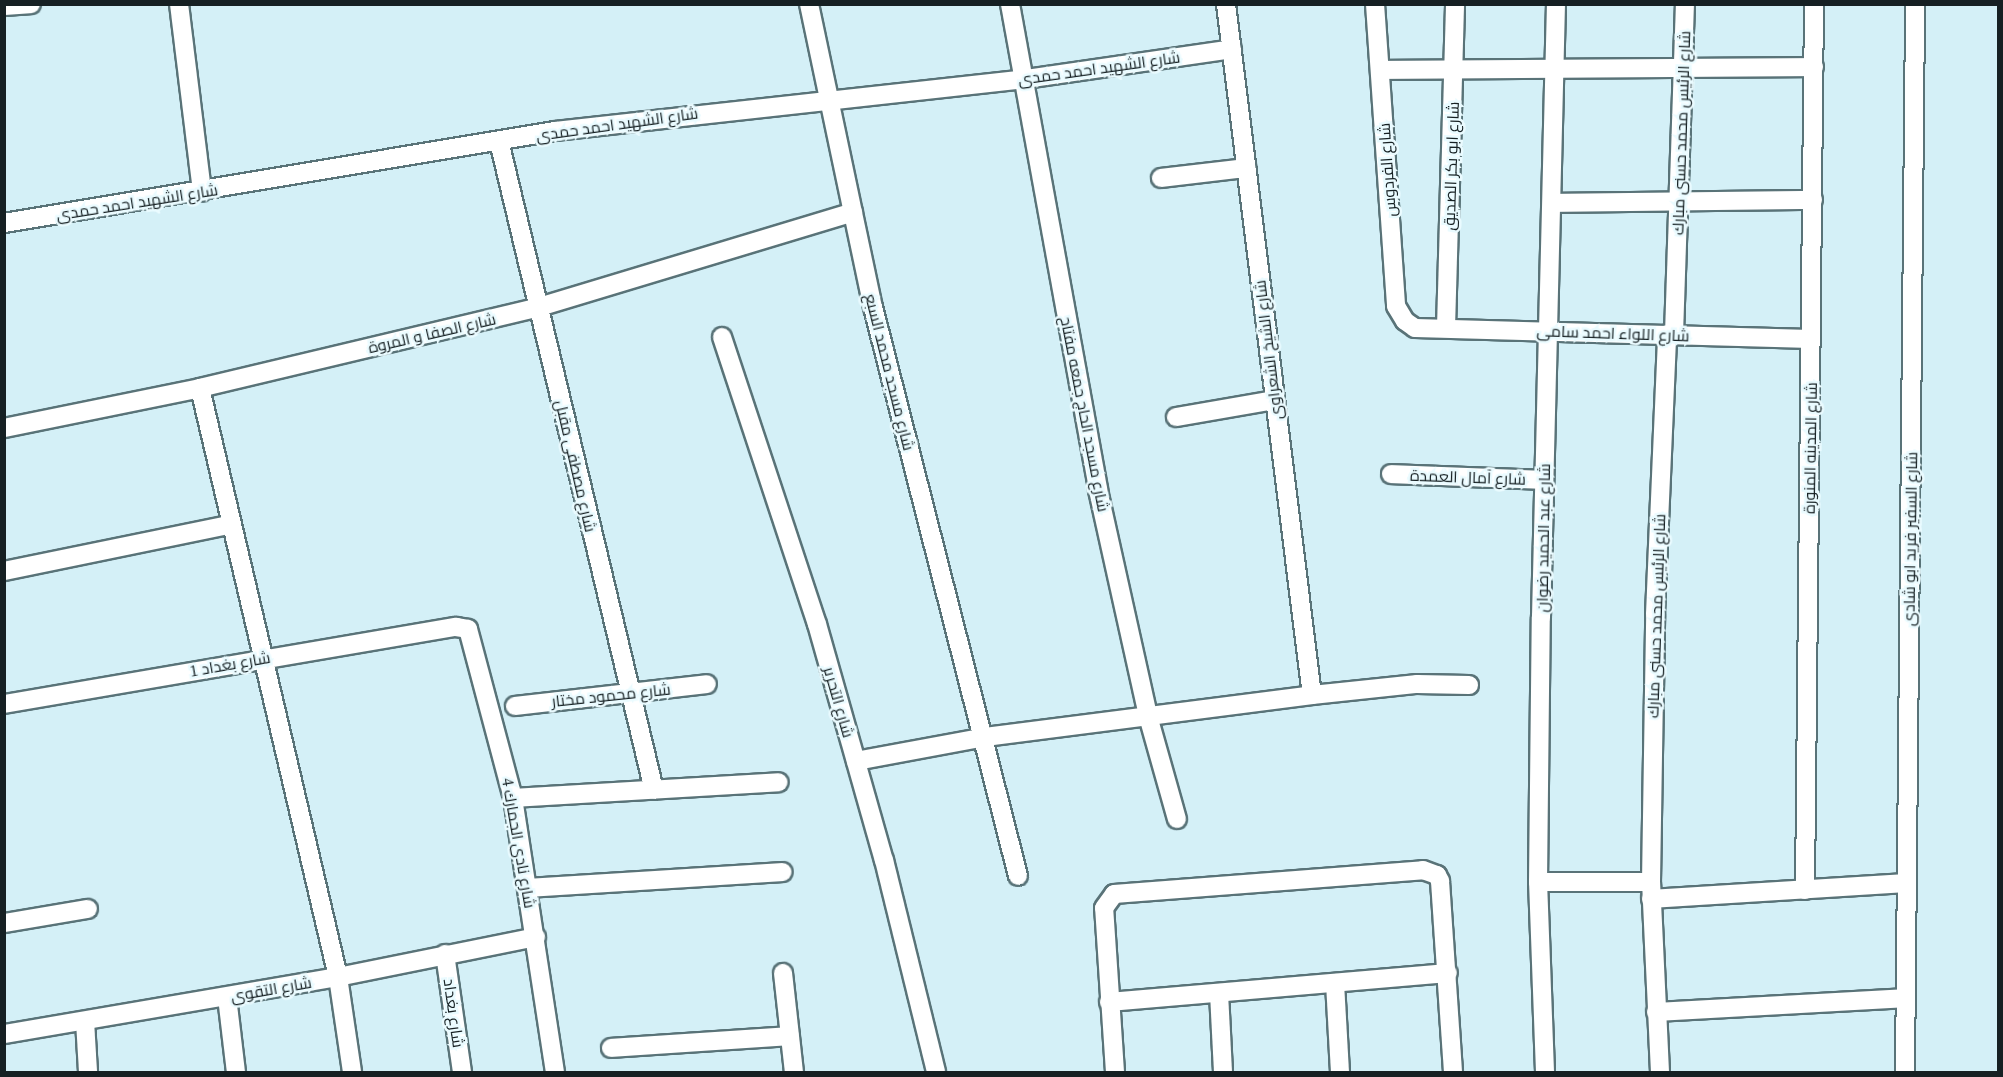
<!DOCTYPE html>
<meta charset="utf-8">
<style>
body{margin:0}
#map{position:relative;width:2003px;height:1077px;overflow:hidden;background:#d4f0f7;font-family:"Source Serif 4",Cairo,serif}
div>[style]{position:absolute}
.roads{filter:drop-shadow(2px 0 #597378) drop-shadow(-2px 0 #597378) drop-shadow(0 2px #597378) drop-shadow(0 -2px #597378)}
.minor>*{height:18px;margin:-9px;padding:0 9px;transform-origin:9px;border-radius:9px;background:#fff}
span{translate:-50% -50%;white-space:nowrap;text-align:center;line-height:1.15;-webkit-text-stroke:5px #eafbff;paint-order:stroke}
.street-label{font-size:16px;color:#162023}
.frame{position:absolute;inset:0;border:6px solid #162023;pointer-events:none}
</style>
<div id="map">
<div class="roads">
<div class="minor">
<div style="left:179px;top:4px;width:189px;rotate:83deg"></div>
<div style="left:809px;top:4px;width:310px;rotate:78.1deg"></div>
<div style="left:873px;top:307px;width:587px;rotate:75.7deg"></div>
<div style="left:1010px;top:4px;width:494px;rotate:79.7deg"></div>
<div style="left:1098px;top:490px;width:231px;rotate:77.5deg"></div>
<div style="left:1148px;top:716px;width:107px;rotate:74.3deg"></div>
<div style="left:1226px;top:4px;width:696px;rotate:82.91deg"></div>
<div style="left:1375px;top:4px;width:303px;rotate:86deg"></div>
<div style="left:1396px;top:306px;width:17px;rotate:59deg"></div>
<div style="left:1405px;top:321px;width:12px;rotate:35deg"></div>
<div style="left:1415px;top:328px;width:396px;rotate:1.6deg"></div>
<div style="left:4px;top:6px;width:27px;rotate:-4deg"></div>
<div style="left:1380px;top:70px;width:434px;rotate:-0.4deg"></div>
<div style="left:499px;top:141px;width:667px;rotate:76.57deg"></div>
<div style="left:1161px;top:178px;width:86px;rotate:-6.7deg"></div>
<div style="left:1554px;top:203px;width:259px;rotate:-0.7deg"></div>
<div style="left:4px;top:223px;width:559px;rotate:-9.48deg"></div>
<div style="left:555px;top:131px;width:473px;rotate:-6.3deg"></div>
<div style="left:1025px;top:79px;width:209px;rotate:-8.2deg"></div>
<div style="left:1446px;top:328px;width:324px;rotate:-88.4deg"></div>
<div style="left:1674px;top:334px;width:330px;rotate:-88.1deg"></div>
<div style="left:722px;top:337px;width:302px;rotate:71.7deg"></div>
<div style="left:817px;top:624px;width:245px;rotate:74.2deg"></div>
<div style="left:884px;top:860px;width:218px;rotate:76.2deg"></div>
<div style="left:200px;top:388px;width:605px;rotate:76.81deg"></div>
<div style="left:338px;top:977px;width:96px;rotate:81.6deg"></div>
<div style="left:1176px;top:417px;width:99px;rotate:-9.8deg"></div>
<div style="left:4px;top:428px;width:200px;rotate:-11.5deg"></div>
<div style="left:200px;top:388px;width:349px;rotate:-13.4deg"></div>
<div style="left:539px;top:307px;width:328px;rotate:-16.8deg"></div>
<div style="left:1391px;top:474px;width:153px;rotate:2.2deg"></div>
<div style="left:4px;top:571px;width:230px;rotate:-11.6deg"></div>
<div style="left:4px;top:704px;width:459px;rotate:-9.7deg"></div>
<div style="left:456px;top:627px;width:12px;rotate:9deg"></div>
<div style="left:468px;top:629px;width:175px;rotate:75.1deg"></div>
<div style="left:513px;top:798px;width:277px;rotate:81.3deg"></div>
<div style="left:515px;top:706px;width:193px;rotate:-6.5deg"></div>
<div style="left:856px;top:761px;width:131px;rotate:-10.5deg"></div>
<div style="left:985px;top:737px;width:330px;rotate:-7.3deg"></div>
<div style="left:1312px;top:695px;width:106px;rotate:-6deg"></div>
<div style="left:1417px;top:684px;width:52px;rotate:1.1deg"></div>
<div style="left:513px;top:798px;width:266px;rotate:-3.4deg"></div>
<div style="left:1538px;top:882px;width:113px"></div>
<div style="left:528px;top:888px;width:255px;rotate:-3.6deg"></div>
<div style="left:1805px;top:890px;width:886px;rotate:-89.42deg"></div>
<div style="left:1651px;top:899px;width:255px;rotate:-3.6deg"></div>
<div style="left:4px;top:923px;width:85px;rotate:-9.5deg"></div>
<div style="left:445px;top:954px;width:119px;rotate:81.8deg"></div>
<div style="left:783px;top:973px;width:100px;rotate:83.7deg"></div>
<div style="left:1335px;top:983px;width:89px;rotate:86.8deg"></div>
<div style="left:1219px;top:993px;width:79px;rotate:87.1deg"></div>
<div style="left:227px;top:997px;width:76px;rotate:83.2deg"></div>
<div style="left:1109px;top:1002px;width:340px;rotate:-4.9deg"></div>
<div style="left:1656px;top:1012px;width:248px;rotate:-3.2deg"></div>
<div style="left:85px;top:1021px;width:51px;rotate:86.6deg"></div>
<div style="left:4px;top:1034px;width:339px;rotate:-9.7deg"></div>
<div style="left:338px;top:977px;width:202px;rotate:-11.4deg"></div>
<div style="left:611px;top:1048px;width:179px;rotate:-3.8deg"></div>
<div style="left:1115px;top:1072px;width:164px;rotate:-93.8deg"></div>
<div style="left:1104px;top:908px;width:17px;rotate:-54deg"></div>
<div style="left:1114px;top:894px;width:310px;rotate:-4.4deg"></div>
<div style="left:1423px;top:870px;width:15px;rotate:20deg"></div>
<div style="left:1437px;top:875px;width:7px;rotate:63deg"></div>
<div style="left:1440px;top:881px;width:191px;rotate:86.1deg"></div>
<div style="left:1545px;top:1072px;width:190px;rotate:-92.1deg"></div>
<div style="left:1538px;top:882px;width:265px;rotate:-89.4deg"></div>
<div style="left:1541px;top:617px;width:613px;rotate:-88.6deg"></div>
<div style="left:1660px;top:1072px;width:190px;rotate:-92.7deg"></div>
<div style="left:1651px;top:882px;width:268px;rotate:-89.1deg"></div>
<div style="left:1655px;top:614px;width:280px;rotate:-87.5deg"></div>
<div style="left:1905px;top:1072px;width:1068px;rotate:-89.46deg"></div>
</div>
</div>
<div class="street-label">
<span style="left:1099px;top:68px;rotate:-8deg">شارع الشهيد احمد حمدى</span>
<span style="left:617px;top:124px;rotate:-8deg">شارع الشهيد احمد حمدى</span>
<span style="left:1681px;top:133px;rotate:-88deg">شارع الرئيس محمد حسنى مبارك</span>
<span style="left:1451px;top:166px;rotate:-88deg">شارع ابو بكر الصديق</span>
<span style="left:1387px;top:170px;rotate:-94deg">شارع الفردوس</span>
<span style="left:137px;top:202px;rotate:-9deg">شارع الشهيد احمد حمدى</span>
<span style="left:432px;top:333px;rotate:-13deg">شارع الصفا و المروة</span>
<span style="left:1613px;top:333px;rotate:2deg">شارع اللواء احمد سامى</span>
<span style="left:1268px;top:350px;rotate:-97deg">شارع الشيخ الشعراوى</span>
<span style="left:890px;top:372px;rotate:76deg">شارع مسجد محمد السبع</span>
<span style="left:1085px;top:414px;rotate:79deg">شارع مسجد الحاج جمعه مفتاح</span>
<span style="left:1810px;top:448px;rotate:-89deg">شارع المدينه المنورة</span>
<span style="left:576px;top:466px;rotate:77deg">شارع مصطفى مقبل</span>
<span style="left:1468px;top:477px;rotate:2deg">شارع آمال العمدة</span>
<span style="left:1543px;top:538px;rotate:-89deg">شارع عبد الحميد رضوان</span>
<span style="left:1910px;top:539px;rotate:-89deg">شارع السفير فريد ابو شادى</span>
<span style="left:1656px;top:616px;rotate:-88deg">شارع الرئيس محمد حسنى مبارك</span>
<span style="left:230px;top:664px;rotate:-10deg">شارع بغداد 1</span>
<span style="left:611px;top:695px;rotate:-6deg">شارع محمود مختار</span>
<span style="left:839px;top:702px;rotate:74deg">شارع التحرير</span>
<span style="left:519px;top:843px;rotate:80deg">شارع نادى الجمارك 4</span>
<span style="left:271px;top:989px;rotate:-10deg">شارع التقوى</span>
<span style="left:454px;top:1013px;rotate:82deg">شارع بغداد</span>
</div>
<div class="frame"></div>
</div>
